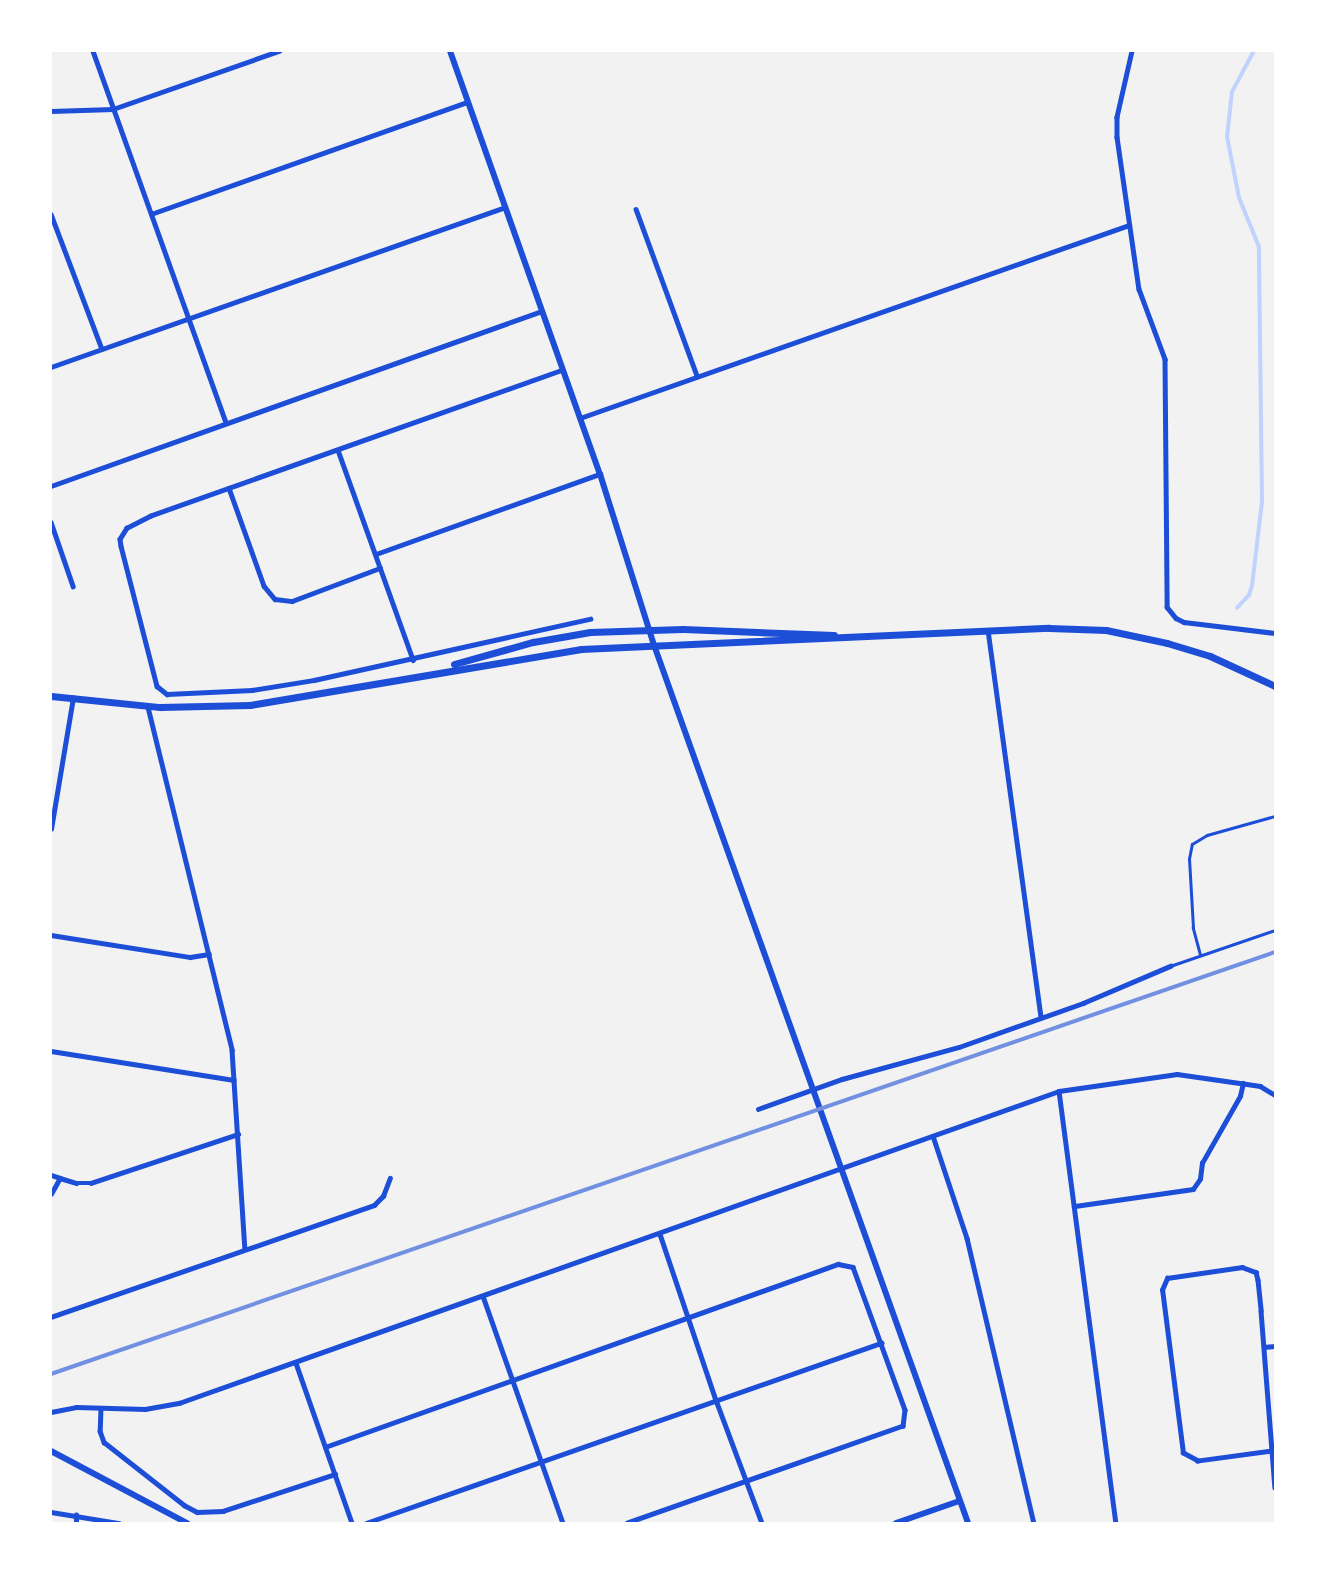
<!DOCTYPE html>
<style>
body{margin:0}
#map{position:relative;width:1326px;height:1574px;overflow:hidden;background:#f2f2f2;font-family:Poppins,sans-serif}
div>[style]{position:absolute}
.stream>*{height:3.5px;margin:-1.75px;padding:0 1.75px;transform-origin:1.75px;border-radius:1.75px;background:#bfd3fe}
.service>*{height:2.5px;margin:-1.25px;padding:0 1.25px;transform-origin:1.25px;border-radius:1.25px;background:#1d4ed8}
.minor>*{height:4.5px;margin:-2.25px;padding:0 2.25px;transform-origin:2.25px;border-radius:2.25px;background:#1d4ed8}
.tertiary>*{height:6px;margin:-3px;padding:0 3px;transform-origin:3px;border-radius:3px;background:#1d4ed8}
.secondary>*{height:7px;margin:-3.5px;padding:0 3.5px;transform-origin:3.5px;border-radius:3.5px;background:#1d4ed8}
.rail>*{height:3.5px;margin:-1.75px;padding:0 1.75px;transform-origin:1.75px;border-radius:1.75px;background:#7290e2}
span{translate:-50% -50%;white-space:nowrap;text-align:center;line-height:1.15;-webkit-text-stroke:5px #fff;paint-order:stroke}
.frame{position:absolute;inset:0;border:52px solid #fff;pointer-events:none}
</style>
<div id="map">
<div class="stream">
<div style="left:1237px;top:608px;width:18px;rotate:-47deg"></div>
<div style="left:1249px;top:595px;width:9px;rotate:-72deg"></div>
<div style="left:1252px;top:586px;width:85px;rotate:-83.2deg"></div>
<div style="left:1262px;top:502px;width:255px;rotate:-90.7deg"></div>
<div style="left:1259px;top:247px;width:53px;rotate:-112.2deg"></div>
<div style="left:1239px;top:198px;width:62px;rotate:-101.1deg"></div>
<div style="left:1227px;top:137px;width:45px;rotate:-83.7deg"></div>
<div style="left:1232px;top:92px;width:47px;rotate:-61.8deg"></div>
</div>
<div class="service">
<div style="left:1200px;top:955px;width:28px;rotate:-105deg"></div>
<div style="left:1193px;top:928px;width:69px;rotate:-93.3deg"></div>
<div style="left:1189px;top:859px;width:15px;rotate:-79deg"></div>
<div style="left:1192px;top:844px;width:17px;rotate:-31deg"></div>
<div style="left:1207px;top:835px;width:71px;rotate:-15.6deg"></div>
<div style="left:1170px;top:966px;width:111px;rotate:-18.9deg"></div>
</div>
<div class="minor">
<div style="left:93px;top:51px;width:395px;rotate:70.3deg"></div>
<div style="left:1132px;top:51px;width:68px;rotate:102.8deg"></div>
<div style="left:1117px;top:117px;width:20px;rotate:90deg"></div>
<div style="left:1117px;top:137px;width:154px;rotate:81.8deg"></div>
<div style="left:1139px;top:289px;width:75px;rotate:69.6deg"></div>
<div style="left:1165px;top:359px;width:248px;rotate:89.5deg"></div>
<div style="left:1167px;top:607px;width:14px;rotate:51deg"></div>
<div style="left:1176px;top:618px;width:9px;rotate:27deg"></div>
<div style="left:1184px;top:622px;width:92px;rotate:6.9deg"></div>
<div style="left:51px;top:111px;width:62px;rotate:-1.8deg"></div>
<div style="left:113px;top:109px;width:176px;rotate:-19.3deg"></div>
<div style="left:636px;top:209px;width:178px;rotate:69.9deg"></div>
<div style="left:51px;top:214px;width:144px;rotate:69.3deg"></div>
<div style="left:151px;top:214px;width:336px;rotate:-19.5deg"></div>
<div style="left:51px;top:367px;width:481px;rotate:-19.4deg"></div>
<div style="left:563px;top:370px;width:437px;rotate:160.5deg"></div>
<div style="left:151px;top:516px;width:27px;rotate:153deg"></div>
<div style="left:127px;top:528px;width:13px;rotate:122deg"></div>
<div style="left:120px;top:539px;width:7px;rotate:82deg"></div>
<div style="left:121px;top:546px;width:145px;rotate:75.6deg"></div>
<div style="left:157px;top:686px;width:13px;rotate:39deg"></div>
<div style="left:167px;top:694px;width:85px;rotate:-2.7deg"></div>
<div style="left:252px;top:690px;width:63px;rotate:-9.2deg"></div>
<div style="left:314px;top:680px;width:283px;rotate:-12.5deg"></div>
<div style="left:580px;top:418px;width:582px;rotate:-19.37deg"></div>
<div style="left:338px;top:450px;width:223px;rotate:70.3deg"></div>
<div style="left:51px;top:486px;width:521px;rotate:-19.62deg"></div>
<div style="left:229px;top:488px;width:104px;rotate:70.3deg"></div>
<div style="left:264px;top:586px;width:17px;rotate:50deg"></div>
<div style="left:275px;top:599px;width:17px;rotate:7deg"></div>
<div style="left:292px;top:601px;width:94px;rotate:-20.6deg"></div>
<div style="left:51px;top:522px;width:68px;rotate:71deg"></div>
<div style="left:376px;top:554px;width:238px;rotate:-19.7deg"></div>
<div style="left:988px;top:630px;width:391px;rotate:82.2deg"></div>
<div style="left:148px;top:707px;width:353px;rotate:76.2deg"></div>
<div style="left:232px;top:1050px;width:199px;rotate:86.3deg"></div>
<div style="left:51px;top:829px;width:133px;rotate:-80.5deg"></div>
<div style="left:51px;top:935px;width:141px;rotate:9deg"></div>
<div style="left:190px;top:957px;width:19px;rotate:-9deg"></div>
<div style="left:51px;top:1051px;width:185px;rotate:9deg"></div>
<div style="left:1059px;top:1091px;width:436px;rotate:82.5deg"></div>
<div style="left:758px;top:1109px;width:89px;rotate:-19.7deg"></div>
<div style="left:842px;top:1079px;width:121px;rotate:-15.3deg"></div>
<div style="left:959px;top:1047px;width:132px;rotate:-19.5deg"></div>
<div style="left:1083px;top:1003px;width:95px;rotate:-23deg"></div>
<div style="left:933px;top:1136px;width:108px;rotate:71.6deg"></div>
<div style="left:967px;top:1238px;width:293px;rotate:76.8deg"></div>
<div style="left:51px;top:1175px;width:9px;rotate:18deg"></div>
<div style="left:51px;top:1194px;width:18px;rotate:-61deg"></div>
<div style="left:60px;top:1178px;width:17px;rotate:17deg"></div>
<div style="left:76px;top:1183px;width:15px"></div>
<div style="left:91px;top:1183px;width:155px;rotate:-18.4deg"></div>
<div style="left:1075px;top:1206px;width:119px;rotate:-8.2deg"></div>
<div style="left:1193px;top:1189px;width:12px;rotate:-55deg"></div>
<div style="left:1200px;top:1179px;width:16px;rotate:-83deg"></div>
<div style="left:1202px;top:1163px;width:77px;rotate:-60.4deg"></div>
<div style="left:1240px;top:1096px;width:13px;rotate:-77deg"></div>
<div style="left:660px;top:1234px;width:175px;rotate:71.4deg"></div>
<div style="left:716px;top:1400px;width:131px;rotate:69.5deg"></div>
<div style="left:483px;top:1296px;width:241px;rotate:70.6deg"></div>
<div style="left:51px;top:1317px;width:342px;rotate:-19.1deg"></div>
<div style="left:374px;top:1205px;width:13px;rotate:-45deg"></div>
<div style="left:383px;top:1196px;width:19px;rotate:-69deg"></div>
<div style="left:1264px;top:1347px;width:11px;rotate:-5deg"></div>
<div style="left:296px;top:1363px;width:170px;rotate:70.7deg"></div>
<div style="left:101px;top:1408px;width:23px;rotate:92deg"></div>
<div style="left:100px;top:1431px;width:12px;rotate:70deg"></div>
<div style="left:104px;top:1442px;width:102px;rotate:38.2deg"></div>
<div style="left:184px;top:1505px;width:15px;rotate:28deg"></div>
<div style="left:197px;top:1512px;width:26px;rotate:-2deg"></div>
<div style="left:223px;top:1511px;width:118px;rotate:-18.3deg"></div>
<div style="left:51px;top:1412px;width:25px;rotate:-11deg"></div>
<div style="left:76px;top:1407px;width:69px;rotate:1.7deg"></div>
<div style="left:145px;top:1409px;width:35px;rotate:-10deg"></div>
<div style="left:179px;top:1403px;width:934px;rotate:-19.52deg"></div>
<div style="left:1059px;top:1091px;width:119px;rotate:-8.2deg"></div>
<div style="left:1177px;top:1074px;width:84px;rotate:8.2deg"></div>
<div style="left:1260px;top:1086px;width:17px;rotate:31deg"></div>
<div style="left:325px;top:1447px;width:545px;rotate:-19.63deg"></div>
<div style="left:838px;top:1264px;width:15px;rotate:11deg"></div>
<div style="left:853px;top:1267px;width:152px;rotate:70deg"></div>
<div style="left:905px;top:1410px;width:16px;rotate:97deg"></div>
<div style="left:903px;top:1426px;width:292px;rotate:160.6deg"></div>
<div style="left:1272px;top:1451px;width:75px;rotate:172.3deg"></div>
<div style="left:1198px;top:1461px;width:17px;rotate:-152deg"></div>
<div style="left:1183px;top:1453px;width:164px;rotate:-97.3deg"></div>
<div style="left:1162px;top:1290px;width:13px;rotate:-67deg"></div>
<div style="left:1167px;top:1278px;width:76px;rotate:-8.3deg"></div>
<div style="left:1242px;top:1267px;width:15px;rotate:20deg"></div>
<div style="left:1256px;top:1272px;width:8px;rotate:76deg"></div>
<div style="left:1258px;top:1280px;width:31px;rotate:84deg"></div>
<div style="left:1261px;top:1311px;width:177px;rotate:85.5deg"></div>
<div style="left:51px;top:1512px;width:69px;rotate:9.2deg"></div>
<div style="left:76px;top:1523px;width:8px;rotate:-90deg"></div>
<div style="left:366px;top:1523px;width:546px;rotate:-19.27deg"></div>
</div>
<div class="tertiary">
<div style="left:450px;top:51px;width:449px;rotate:70.5deg"></div>
<div style="left:600px;top:474px;width:179px;rotate:72.5deg"></div>
<div style="left:654px;top:645px;width:932px;rotate:70.32deg"></div>
<div style="left:51px;top:1451px;width:154px;rotate:27.9deg"></div>
<div style="left:896px;top:1523px;width:67px;rotate:-19.2deg"></div>
</div>
<div class="secondary">
<div style="left:454px;top:664px;width:82px;rotate:-15.6deg"></div>
<div style="left:533px;top:642px;width:58px;rotate:-10deg"></div>
<div style="left:590px;top:632px;width:93px;rotate:-1.8deg"></div>
<div style="left:683px;top:629px;width:151px;rotate:2.3deg"></div>
<div style="left:51px;top:696px;width:110px;rotate:5.8deg"></div>
<div style="left:160px;top:707px;width:90px;rotate:-1.3deg"></div>
<div style="left:250px;top:705px;width:336px;rotate:-9.6deg"></div>
<div style="left:581px;top:649px;width:468px;rotate:-2.6deg"></div>
<div style="left:1049px;top:628px;width:57px;rotate:2deg"></div>
<div style="left:1106px;top:630px;width:62px;rotate:12deg"></div>
<div style="left:1167px;top:643px;width:45px;rotate:16.8deg"></div>
<div style="left:1210px;top:656px;width:72px;rotate:24.8deg"></div>
</div>
<div class="rail">
<div style="left:51px;top:1374px;width:1295px;rotate:-19.02deg"></div>
</div>
<div class="frame"></div>
</div>
